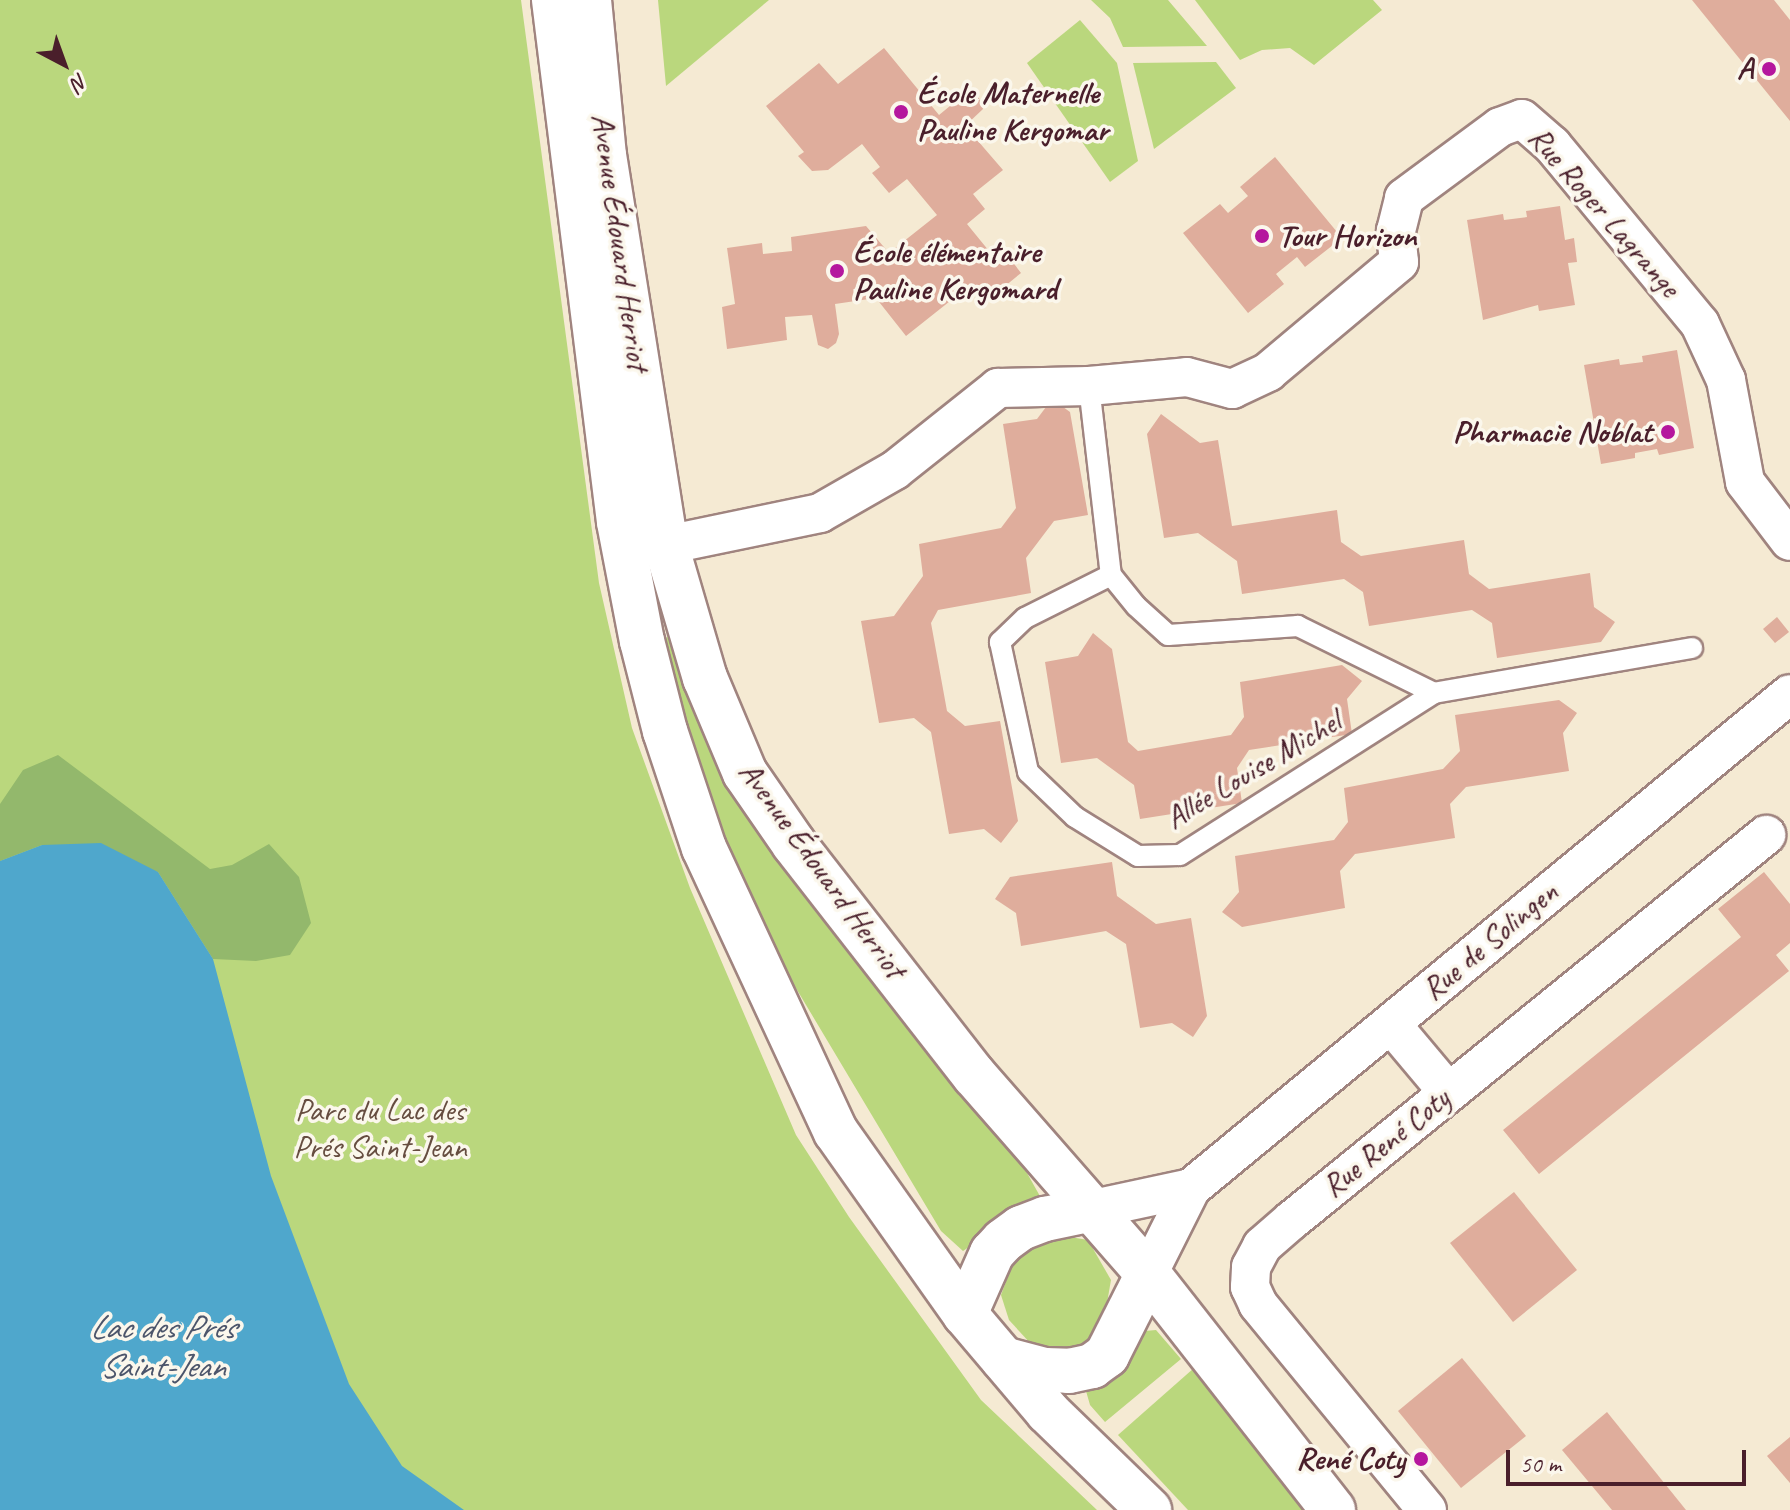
<!DOCTYPE html>
<meta charset="utf-8">
<style>
body{margin:0}
#map{position:relative;width:1790px;height:1510px;overflow:hidden;background:#f5ead3;font-family:Caveat,sans-serif}
div>[style]{position:absolute}
.green>*{inset:0;background:#bad77d}
.forest>*{inset:0;background:#93b86c}
.water>*{inset:0;background:#4fa7cc}
.building>*{inset:0;background:#dfad9c}
.roads{filter:drop-shadow(2px 0 #a0847f) drop-shadow(-2px 0 #a0847f) drop-shadow(0 2px #a0847f) drop-shadow(0 -2px #a0847f)}
.lane>*{height:20px;margin:-10px;padding:0 10px;transform-origin:10px;border-radius:10px;background:#fff}
.street>*{height:38px;margin:-19px;padding:0 19px;transform-origin:19px;border-radius:19px;background:#fff}
.secondary>*{height:44px;margin:-22px;padding:0 22px;transform-origin:22px;border-radius:22px;background:#fff}
.dots>*{width:22px;height:22px;translate:-50% -50%;box-sizing:border-box;border:4px solid #fbf7ec;border-radius:50%}
span{translate:-50% -50%;white-space:nowrap;text-align:center;line-height:1.15;-webkit-text-stroke:7px #fbf7ec;paint-order:stroke}
.poi-label{font-size:32px;color:#4a1f2b;font-weight:700}
.right{translate:-100% -50%;text-align:right}
.left{translate:0 -50%;text-align:left}
.street-label{font-size:32px;color:#4a1f2b}
.park-label{font-size:32px;color:#664d40}
.water-label{font-size:34px;color:#4c556b;font-style:italic}
.north{position:absolute;left:24px;top:24px;width:80px;height:80px;-webkit-text-stroke:6px #fbf7ec;paint-order:stroke;rotate:139deg;font-size:22px;font-weight:700;line-height:32px;text-align:center;color:#4a1f2b}
.north::after{content:'';display:block;margin:auto;width:28px;height:36px;background:#4a1f2b;clip-path:polygon(50% 0,100% 100%,50% 72%,0 100%)}
.scale{position:absolute;left:1506px;top:1450px;width:240px;height:36px;box-sizing:border-box;border:4px solid #4a1f2b;border-top:0;padding-left:10px;font-size:24px;line-height:28px;white-space:nowrap;color:#4a1f2b;-webkit-text-stroke:6px #fbf7ec;paint-order:stroke}
</style>
<div id="map">
<div class="green">
<div style="clip-path:polygon(0 0,521px 0,599px 583px,632px 728px,690px 888px,796px 1135px,849px 1217px,981px 1400px,1097px 1510px,0 1510px)"></div>
<div style="clip-path:polygon(658px 0,769px 0,666px 86px)"></div>
<div style="clip-path:polygon(1091px 0,1168px 0,1207px 46px,1123px 47px,1110px 18px)"></div>
<div style="clip-path:polygon(1195px 0,1373px 0,1382px 10px,1314px 65px,1290px 48px,1262px 50px,1240px 60px)"></div>
<div style="clip-path:polygon(1080px 20px,1117px 63px,1138px 161px,1110px 182px,1027px 63px)"></div>
<div style="clip-path:polygon(1216px 62px,1236px 88px,1154px 149px,1133px 63px)"></div>
<div style="clip-path:polygon(678px 636px,746px 807px,865px 971px,1022px 1164px,1041px 1198px,963px 1251px,941px 1231px,772px 948px,714px 830px,661px 638px)"></div>
<div style="clip-path:polygon(1052px 1234px,1088px 1240px,1111px 1280px,1104px 1320px,1093px 1338px,1072px 1350px,1031px 1344px,1009px 1320px,1001px 1295px,1015px 1257px)"></div>
<div style="clip-path:polygon(1156px 1330px,1181px 1359px,1105px 1422px,1090px 1405px,1086px 1391px,1131px 1352px,1145px 1331px)"></div>
<div style="clip-path:polygon(1194px 1368px,1305px 1510px,1188px 1510px,1118px 1435px)"></div>
</div>
<div class="forest">
<div style="clip-path:polygon(58px 755px,210px 869px,232px 865px,269px 844px,299px 877px,311px 923px,290px 955px,256px 961px,213px 959px,158px 872px,42px 845px,0 861px,0 804px,23px 770px)"></div>
</div>
<div class="water">
<div style="clip-path:polygon(101px 843px,158px 872px,213px 959px,271px 1176px,349px 1384px,402px 1466px,464px 1510px,0 1510px,0 861px,42px 845px)"></div>
</div>
<div class="building">
<div style="clip-path:polygon(1692px 0,1774px 0,1790px 20px,1790px 121px)"></div>
<div style="clip-path:polygon(884px 48px,939px 115px,961px 97px,973px 94px,979px 98px,983px 109px,965px 126px,1003px 170px,973px 194px,985px 209px,967px 224px,998px 262px,1008px 256px,1021px 273px,983px 304px,969px 286px,906px 336px,876px 298px,835px 304px,839px 334px,836px 343px,828px 349px,818px 345px,812px 315px,785px 317px,787px 340px,727px 349px,722px 307px,735px 304px,727px 248px,762px 243px,763px 254px,792px 251px,791px 237px,866px 226px,889px 253px,937px 215px,907px 179px,889px 193px,872px 173px,880px 167px,862px 144px,828px 170px,812px 171px,798px 156px,804px 152px,766px 106px,819px 63px,838px 84px)"></div>
<div style="clip-path:polygon(1275px 157px,1342px 238px,1305px 267px,1297px 257px,1276px 274px,1284px 284px,1248px 313px,1183px 233px,1220px 204px,1228px 213px,1248px 196px,1240px 187px)"></div>
<div style="clip-path:polygon(1560px 206px,1565px 240px,1574px 238px,1577px 262px,1568px 263px,1575px 305px,1539px 311px,1538px 305px,1483px 320px,1467px 220px,1503px 214px,1504px 220px,1527px 217px,1526px 211px)"></div>
<div style="clip-path:polygon(1677px 350px,1694px 448px,1659px 455px,1657px 449px,1635px 453px,1635px 458px,1601px 464px,1584px 365px,1619px 359px,1620px 365px,1643px 362px,1642px 356px)"></div>
<div style="clip-path:polygon(1052px 399px,1070px 412px,1088px 515px,1054px 521px,1026px 558px,1031px 593px,938px 610px,931px 623px,947px 711px,965px 726px,1000px 721px,1018px 821px,1001px 843px,984px 829px,949px 834px,931px 732px,914px 718px,879px 723px,861px 621px,894px 616px,923px 576px,919px 544px,1001px 528px,1016px 508px,1003px 424px,1037px 419px)"></div>
<div style="clip-path:polygon(1161px 414px,1200px 443px,1218px 440px,1232px 526px,1337px 510px,1341px 542px,1361px 556px,1464px 540px,1469px 574px,1489px 589px,1590px 573px,1594px 607px,1615px 622px,1601px 642px,1497px 658px,1492px 623px,1472px 610px,1369px 626px,1363px 592px,1344px 579px,1242px 594px,1237px 561px,1198px 533px,1164px 538px,1147px 434px)"></div>
<div style="clip-path:polygon(1777px 617px,1789px 632px,1775px 643px,1763px 629px)"></div>
<div style="clip-path:polygon(1093px 633px,1112px 649px,1128px 742px,1138px 751px,1231px 735px,1244px 717px,1240px 682px,1342px 665px,1362px 681px,1347px 699px,1352px 734px,1249px 750px,1237px 768px,1242px 803px,1140px 819px,1134px 785px,1097px 758px,1061px 763px,1045px 662px,1078px 656px)"></div>
<div style="clip-path:polygon(1559px 700px,1577px 713px,1563px 733px,1569px 771px,1466px 787px,1450px 804px,1455px 838px,1355px 854px,1340px 871px,1345px 908px,1242px 927px,1222px 912px,1239px 892px,1235px 856px,1334px 840px,1348px 822px,1344px 788px,1443px 769px,1460px 751px,1455px 715px)"></div>
<div style="clip-path:polygon(1112px 862px,1117px 896px,1156px 924px,1191px 918px,1207px 1016px,1193px 1037px,1172px 1023px,1140px 1028px,1126px 944px,1106px 931px,1021px 946px,1016px 913px,995px 899px,1010px 877px)"></div>
<div style="clip-path:polygon(1764px 872px,1790px 904px,1790px 943px,1776px 955px,1789px 971px,1539px 1174px,1503px 1130px,1741px 937px,1718px 909px)"></div>
<div style="clip-path:polygon(1514px 1192px,1577px 1270px,1513px 1322px,1450px 1243px)"></div>
<div style="clip-path:polygon(1462px 1358px,1526px 1436px,1461px 1488px,1398px 1411px)"></div>
<div style="clip-path:polygon(1607px 1412px,1686px 1510px,1612px 1510px,1562px 1450px)"></div>
<div style="clip-path:polygon(1790px 1437px,1790px 1483px,1767px 1456px)"></div>
</div>
<div class="roads">
<div class="lane">
<div style="left:1089px;top:386px;width:190px;rotate:83.4deg"></div>
<div style="left:1434px;top:693px;width:152px;rotate:-153.8deg"></div>
<div style="left:1298px;top:626px;width:130px;rotate:176deg"></div>
<div style="left:1168px;top:635px;width:43px;rotate:-137.8deg"></div>
<div style="left:1136px;top:606px;width:40px;rotate:-129deg"></div>
<div style="left:1111px;top:575px;width:96px;rotate:153.4deg"></div>
<div style="left:1025px;top:618px;width:35px;rotate:136deg"></div>
<div style="left:1000px;top:642px;width:133px;rotate:77.8deg"></div>
<div style="left:1028px;top:772px;width:65px;rotate:43.8deg"></div>
<div style="left:1075px;top:817px;width:74px;rotate:31.8deg"></div>
<div style="left:1138px;top:856px;width:42px;rotate:-1.4deg"></div>
<div style="left:1180px;top:855px;width:301px;rotate:-32.5deg"></div>
<div style="left:1434px;top:693px;width:262px;rotate:-9.9deg"></div>
</div>
<div class="street">
<div style="left:666px;top:545px;width:157px;rotate:-11.7deg"></div>
<div style="left:820px;top:513px;width:86px;rotate:-29.8deg"></div>
<div style="left:895px;top:470px;width:132px;rotate:-38.5deg"></div>
<div style="left:998px;top:388px;width:91px;rotate:-1.3deg"></div>
<div style="left:1089px;top:386px;width:98px;rotate:-5.2deg"></div>
<div style="left:1187px;top:377px;width:47px;rotate:14.9deg"></div>
<div style="left:1232px;top:389px;width:40px;rotate:-25deg"></div>
<div style="left:1268px;top:372px;width:171px;rotate:-40deg"></div>
<div style="left:1399px;top:262px;width:31px;rotate:-96deg"></div>
<div style="left:1396px;top:231px;width:34px;rotate:-76deg"></div>
<div style="left:1404px;top:198px;width:119px;rotate:-36.5deg"></div>
<div style="left:1500px;top:127px;width:23px;rotate:-20deg"></div>
<div style="left:1522px;top:119px;width:40px;rotate:41deg"></div>
<div style="left:1552px;top:145px;width:232px;rotate:50.4deg"></div>
<div style="left:1700px;top:324px;width:62px;rotate:65.1deg"></div>
<div style="left:1726px;top:380px;width:104px;rotate:79.4deg"></div>
<div style="left:1745px;top:482px;width:74px;rotate:52.7deg"></div>
<div style="left:1391px;top:1024px;width:89px;rotate:50deg"></div>
<div style="left:1093px;top:1209px;width:100px;rotate:-12.1deg"></div>
<div style="left:1148px;top:1274px;width:96px;rotate:-63.4deg"></div>
<div style="left:1191px;top:1188px;width:776px;rotate:-39.51deg"></div>
<div style="left:1427px;top:1510px;width:266px;rotate:-129.4deg"></div>
<div style="left:1258px;top:1304px;width:19px;rotate:-115deg"></div>
<div style="left:1250px;top:1287px;width:20px;rotate:-87deg"></div>
<div style="left:1251px;top:1267px;width:24px;rotate:-62deg"></div>
<div style="left:1262px;top:1246px;width:40px;rotate:-41deg"></div>
<div style="left:1292px;top:1220px;width:611px;rotate:-39.08deg"></div>
</div>
<div class="secondary">
<div style="left:554px;top:0;width:526px;rotate:82.9deg"></div>
<div style="left:619px;top:522px;width:121px;rotate:79.1deg"></div>
<div style="left:642px;top:641px;width:93px;rotate:75.7deg"></div>
<div style="left:665px;top:731px;width:123px;rotate:71.6deg"></div>
<div style="left:704px;top:848px;width:313px;rotate:65.1deg"></div>
<div style="left:836px;top:1132px;width:223px;rotate:54.7deg"></div>
<div style="left:965px;top:1314px;width:128px;rotate:49.7deg"></div>
<div style="left:1048px;top:1412px;width:141px;rotate:44.1deg"></div>
<div style="left:589px;top:0;width:156px;rotate:84.5deg"></div>
<div style="left:604px;top:155px;width:395px;rotate:81deg"></div>
<div style="left:666px;top:545px;width:139px;rotate:73.7deg"></div>
<div style="left:705px;top:678px;width:103px;rotate:67.2deg"></div>
<div style="left:745px;top:773px;width:86px;rotate:55.4deg"></div>
<div style="left:794px;top:844px;width:293px;rotate:52.1deg"></div>
<div style="left:974px;top:1075px;width:264px;rotate:48.8deg"></div>
<div style="left:1148px;top:1274px;width:300px;rotate:51.9deg"></div>
<div style="left:965px;top:1314px;width:67px;rotate:-66.1deg"></div>
<div style="left:992px;top:1253px;width:16px;rotate:-47deg"></div>
<div style="left:1003px;top:1241px;width:22px;rotate:-36deg"></div>
<div style="left:1021px;top:1228px;width:26px;rotate:-21deg"></div>
<div style="left:1045px;top:1219px;width:49px;rotate:-11.8deg"></div>
<div style="left:1003px;top:1359px;width:43px;rotate:14.7deg"></div>
<div style="left:1045px;top:1370px;width:24px;rotate:2deg"></div>
<div style="left:1069px;top:1371px;width:24px;rotate:-12deg"></div>
<div style="left:1092px;top:1366px;width:19px;rotate:-36deg"></div>
<div style="left:1107px;top:1355px;width:91px;rotate:-63.2deg"></div>
</div>
</div>
<div class="dots">
<div style="left:1769px;top:69px;background:#b5179e"></div>
<div style="left:901px;top:112px;background:#b5179e"></div>
<div style="left:1262px;top:236px;background:#b5179e"></div>
<div style="left:837px;top:271px;background:#b5179e"></div>
<div style="left:1668px;top:432px;background:#b5179e"></div>
<div style="left:1421px;top:1459px;background:#b5179e"></div>
</div>
<div class="poi-label">
<span class="right" style="left:1753px;top:69px">A</span>
<span class="left" style="left:917px;top:112px">École Maternelle<br>Pauline Kergomar</span>
<span class="left" style="left:1278px;top:236px">Tour Horizon</span>
<span class="left" style="left:853px;top:271px">École élémentaire<br>Pauline Kergomard</span>
<span class="right" style="left:1652px;top:432px">Pharmacie Noblat</span>
<span class="right" style="left:1405px;top:1459px">René Coty</span>
</div>
<div class="street-label">
<span style="left:1604px;top:212px;rotate:49deg">Rue Roger Lagrange</span>
<span style="left:620px;top:242px;rotate:82deg">Avenue Édouard Herriot</span>
<span style="left:1253px;top:770px;rotate:-31deg">Allée Louise Michel</span>
<span style="left:822px;top:870px;rotate:54deg">Avenue Édouard Herriot</span>
<span style="left:1490px;top:941px;rotate:-40deg">Rue de Solingen</span>
<span style="left:1386px;top:1143px;rotate:-39deg">Rue René Coty</span>
</div>
<div class="park-label">
<span style="left:380px;top:1129px">Parc du Lac des<br>Prés Saint-Jean</span>
</div>
<div class="water-label">
<span style="left:162px;top:1346px">Lac des Prés<br>Saint-Jean</span>
</div>
<div class="north">N</div>
<div class="scale">50 m</div>
</div>
